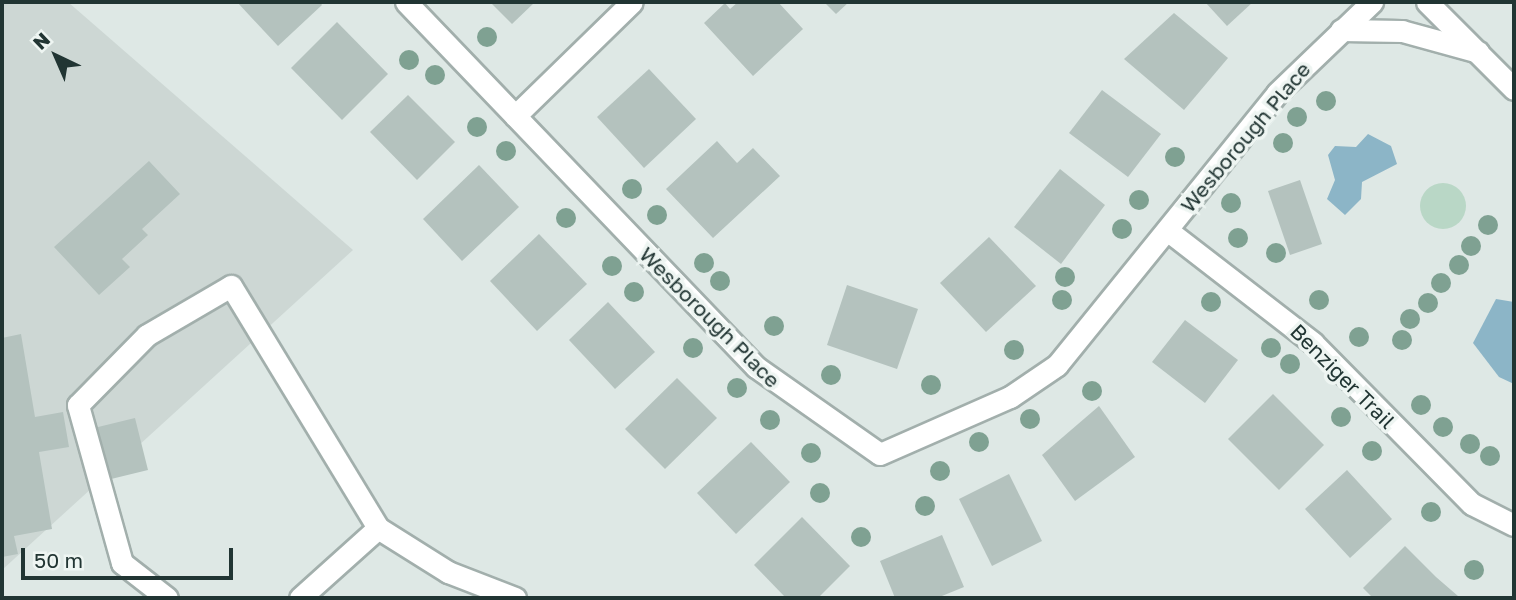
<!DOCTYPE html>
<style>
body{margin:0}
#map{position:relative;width:1516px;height:600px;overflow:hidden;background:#dee8e5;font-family:"Golos Text",sans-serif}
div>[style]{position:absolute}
.built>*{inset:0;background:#cdd7d4}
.green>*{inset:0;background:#b9d7c6}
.round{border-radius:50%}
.water>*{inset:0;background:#8cb5c7}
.building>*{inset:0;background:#b4c2be}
.roads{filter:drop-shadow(2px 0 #a2afac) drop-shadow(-2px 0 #a2afac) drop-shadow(0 2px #a2afac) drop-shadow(0 -2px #a2afac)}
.minor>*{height:21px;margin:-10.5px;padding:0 10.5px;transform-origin:10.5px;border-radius:10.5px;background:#fff}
.trees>*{width:20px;height:20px;margin:-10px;border-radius:50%;background:#7fa192}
span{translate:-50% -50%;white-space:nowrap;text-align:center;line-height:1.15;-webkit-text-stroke:7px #eef5f2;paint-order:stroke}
.street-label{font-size:21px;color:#213533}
.frame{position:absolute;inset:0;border:4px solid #213533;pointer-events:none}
.north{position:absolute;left:21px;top:21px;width:70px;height:70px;-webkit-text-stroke:5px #eef5f2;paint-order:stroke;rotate:316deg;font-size:19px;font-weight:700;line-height:28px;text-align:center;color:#213533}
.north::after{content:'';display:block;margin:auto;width:24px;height:32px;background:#213533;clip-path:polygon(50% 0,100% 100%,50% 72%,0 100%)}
.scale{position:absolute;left:21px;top:548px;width:212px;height:32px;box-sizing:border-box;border:4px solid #213533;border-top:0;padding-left:9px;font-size:21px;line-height:24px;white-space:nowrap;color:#213533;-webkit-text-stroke:5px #eef5f2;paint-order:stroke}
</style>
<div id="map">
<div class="built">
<div style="clip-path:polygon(2px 2px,68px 2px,353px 250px,2px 570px)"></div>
</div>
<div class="green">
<div class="round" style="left:1420px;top:183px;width:46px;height:46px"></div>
</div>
<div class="water">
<div style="clip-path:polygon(1368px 134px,1391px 146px,1397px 164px,1362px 182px,1361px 199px,1345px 215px,1327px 199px,1335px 180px,1328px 155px,1335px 146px,1356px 147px)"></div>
<div style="clip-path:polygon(1496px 299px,1514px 302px,1514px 384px,1499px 377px,1473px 343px)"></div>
</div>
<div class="building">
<div style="clip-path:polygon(237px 2px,320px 2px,322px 5px,278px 46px)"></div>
<div style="clip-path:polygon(490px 2px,535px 2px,512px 24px)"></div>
<div style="clip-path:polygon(738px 2px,778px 2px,803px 29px,753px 76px,704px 23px,725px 3px,730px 9px)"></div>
<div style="clip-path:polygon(824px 2px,849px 2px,836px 14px)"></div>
<div style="clip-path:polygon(1205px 2px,1253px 2px,1227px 26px)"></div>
<div style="clip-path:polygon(1174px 13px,1228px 58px,1184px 110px,1124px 59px)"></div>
<div style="clip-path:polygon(337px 22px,388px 74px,342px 120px,291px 68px)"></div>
<div style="clip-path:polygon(649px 69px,696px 119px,644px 168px,597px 117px)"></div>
<div style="clip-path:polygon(1102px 90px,1161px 134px,1128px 177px,1069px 133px)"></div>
<div style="clip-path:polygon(408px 95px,455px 142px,417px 180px,370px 132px)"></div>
<div style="clip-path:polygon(717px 141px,737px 163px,753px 148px,780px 176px,713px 238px,666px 189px)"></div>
<div style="clip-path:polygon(149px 161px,180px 194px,142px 229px,148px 235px,122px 259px,130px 267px,99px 295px,54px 247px)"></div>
<div style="clip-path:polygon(479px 165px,519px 207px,462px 261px,423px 219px)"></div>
<div style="clip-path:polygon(1060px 169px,1105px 205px,1061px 264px,1014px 227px)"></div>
<div style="clip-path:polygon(1300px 180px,1322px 244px,1290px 255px,1268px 191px)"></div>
<div style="clip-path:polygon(539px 234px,587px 284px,537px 331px,490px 281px)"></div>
<div style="clip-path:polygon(989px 237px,1036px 286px,986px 332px,940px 283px)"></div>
<div style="clip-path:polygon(847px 285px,918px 309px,897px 369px,827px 345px)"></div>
<div style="clip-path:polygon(608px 302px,655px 352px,615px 389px,569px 340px)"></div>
<div style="clip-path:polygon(1185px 320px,1238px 360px,1205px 403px,1152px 362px)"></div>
<div style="clip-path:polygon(21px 334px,35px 417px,63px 412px,69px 447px,39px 452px,52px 529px,14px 536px,18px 554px,2px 557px,2px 338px)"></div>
<div style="clip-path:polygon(677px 378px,717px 418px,665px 469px,625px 429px)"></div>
<div style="clip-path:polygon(1273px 394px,1324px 445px,1279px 490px,1228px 439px)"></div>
<div style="clip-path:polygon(1099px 406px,1135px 457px,1075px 501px,1042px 455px)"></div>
<div style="clip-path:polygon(135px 418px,148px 470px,107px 480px,94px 428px)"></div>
<div style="clip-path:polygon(751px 442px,790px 482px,736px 534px,697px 493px)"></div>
<div style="clip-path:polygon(1347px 470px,1392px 519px,1350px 558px,1305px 509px)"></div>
<div style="clip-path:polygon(1009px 474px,1042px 541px,992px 566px,959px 499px)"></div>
<div style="clip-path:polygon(802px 517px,850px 566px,818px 598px,786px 598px,754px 565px)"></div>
<div style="clip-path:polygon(942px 535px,964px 587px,937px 598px,895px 598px,880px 561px)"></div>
<div style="clip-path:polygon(1405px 546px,1436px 577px,1458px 596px,1373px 598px,1363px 588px)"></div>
</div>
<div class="roads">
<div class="minor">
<div style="left:406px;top:2px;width:506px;rotate:46.2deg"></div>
<div style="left:756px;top:367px;width:151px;rotate:35.1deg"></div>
<div style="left:880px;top:454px;width:142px;rotate:-23.7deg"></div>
<div style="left:1010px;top:397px;width:57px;rotate:-34.2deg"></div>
<div style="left:1057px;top:365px;width:350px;rotate:-51deg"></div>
<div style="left:1277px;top:93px;width:132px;rotate:-43.8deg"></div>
<div style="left:1427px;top:2px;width:123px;rotate:45deg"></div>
<div style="left:1341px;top:30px;width:61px;rotate:0.9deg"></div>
<div style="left:1402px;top:31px;width:79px;rotate:15.4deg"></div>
<div style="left:515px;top:116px;width:163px;rotate:-44.3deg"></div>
<div style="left:1167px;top:230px;width:185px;rotate:37.7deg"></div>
<div style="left:1313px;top:343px;width:226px;rotate:45.4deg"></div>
<div style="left:1472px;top:504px;width:47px;rotate:26.6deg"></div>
<div style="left:167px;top:598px;width:57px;rotate:-142.1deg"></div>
<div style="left:122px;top:563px;width:164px;rotate:-105.6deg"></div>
<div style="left:78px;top:405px;width:98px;rotate:-45.4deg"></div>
<div style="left:147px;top:335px;width:97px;rotate:-30.3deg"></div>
<div style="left:231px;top:286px;width:283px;rotate:58.7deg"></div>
<div style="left:378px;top:528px;width:83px;rotate:32.2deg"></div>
<div style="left:448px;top:572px;width:72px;rotate:21.2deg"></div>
<div style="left:300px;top:598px;width:105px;rotate:-41.9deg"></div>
</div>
</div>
<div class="trees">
<div style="left:487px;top:37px"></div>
<div style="left:409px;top:60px"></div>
<div style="left:435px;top:75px"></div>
<div style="left:1326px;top:101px"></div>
<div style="left:1297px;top:117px"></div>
<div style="left:477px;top:127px"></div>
<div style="left:1283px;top:143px"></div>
<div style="left:506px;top:151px"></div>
<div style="left:1175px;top:157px"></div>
<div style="left:632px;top:189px"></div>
<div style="left:1139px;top:200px"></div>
<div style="left:1231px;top:203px"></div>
<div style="left:657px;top:215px"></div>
<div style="left:566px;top:218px"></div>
<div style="left:1488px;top:225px"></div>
<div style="left:1122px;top:229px"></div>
<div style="left:1238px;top:238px"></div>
<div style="left:1471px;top:246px"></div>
<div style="left:1276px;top:253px"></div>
<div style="left:704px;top:263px"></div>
<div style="left:1459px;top:265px"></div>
<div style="left:612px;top:266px"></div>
<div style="left:1065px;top:277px"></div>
<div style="left:720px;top:281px"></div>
<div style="left:1441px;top:283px"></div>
<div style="left:634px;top:292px"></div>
<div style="left:1062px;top:300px"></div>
<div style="left:1319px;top:300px"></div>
<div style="left:1211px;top:302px"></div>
<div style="left:1428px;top:303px"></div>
<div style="left:1410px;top:319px"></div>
<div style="left:774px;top:326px"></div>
<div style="left:1359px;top:337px"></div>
<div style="left:1402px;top:340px"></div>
<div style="left:693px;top:348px"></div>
<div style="left:1271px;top:348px"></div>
<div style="left:1014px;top:350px"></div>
<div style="left:1290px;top:364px"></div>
<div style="left:831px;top:375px"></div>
<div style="left:931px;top:385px"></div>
<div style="left:737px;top:388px"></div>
<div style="left:1092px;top:391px"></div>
<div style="left:1421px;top:405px"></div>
<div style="left:1341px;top:417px"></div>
<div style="left:1030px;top:419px"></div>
<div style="left:770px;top:420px"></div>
<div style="left:1443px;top:427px"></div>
<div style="left:979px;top:442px"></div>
<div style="left:1470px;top:444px"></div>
<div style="left:1372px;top:451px"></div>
<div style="left:811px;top:453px"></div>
<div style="left:1490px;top:456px"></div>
<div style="left:940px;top:471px"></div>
<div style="left:820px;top:493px"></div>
<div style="left:925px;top:506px"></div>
<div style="left:1431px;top:512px"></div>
<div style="left:861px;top:537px"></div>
<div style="left:1474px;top:570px"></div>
</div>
<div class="street-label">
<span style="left:1245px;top:137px;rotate:-50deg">Wesborough Place</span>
<span style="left:710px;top:317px;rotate:45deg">Wesborough Place</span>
<span style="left:1343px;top:376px;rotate:45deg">Benziger Trail</span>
</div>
<div class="frame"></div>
<div class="north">N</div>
<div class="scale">50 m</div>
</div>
